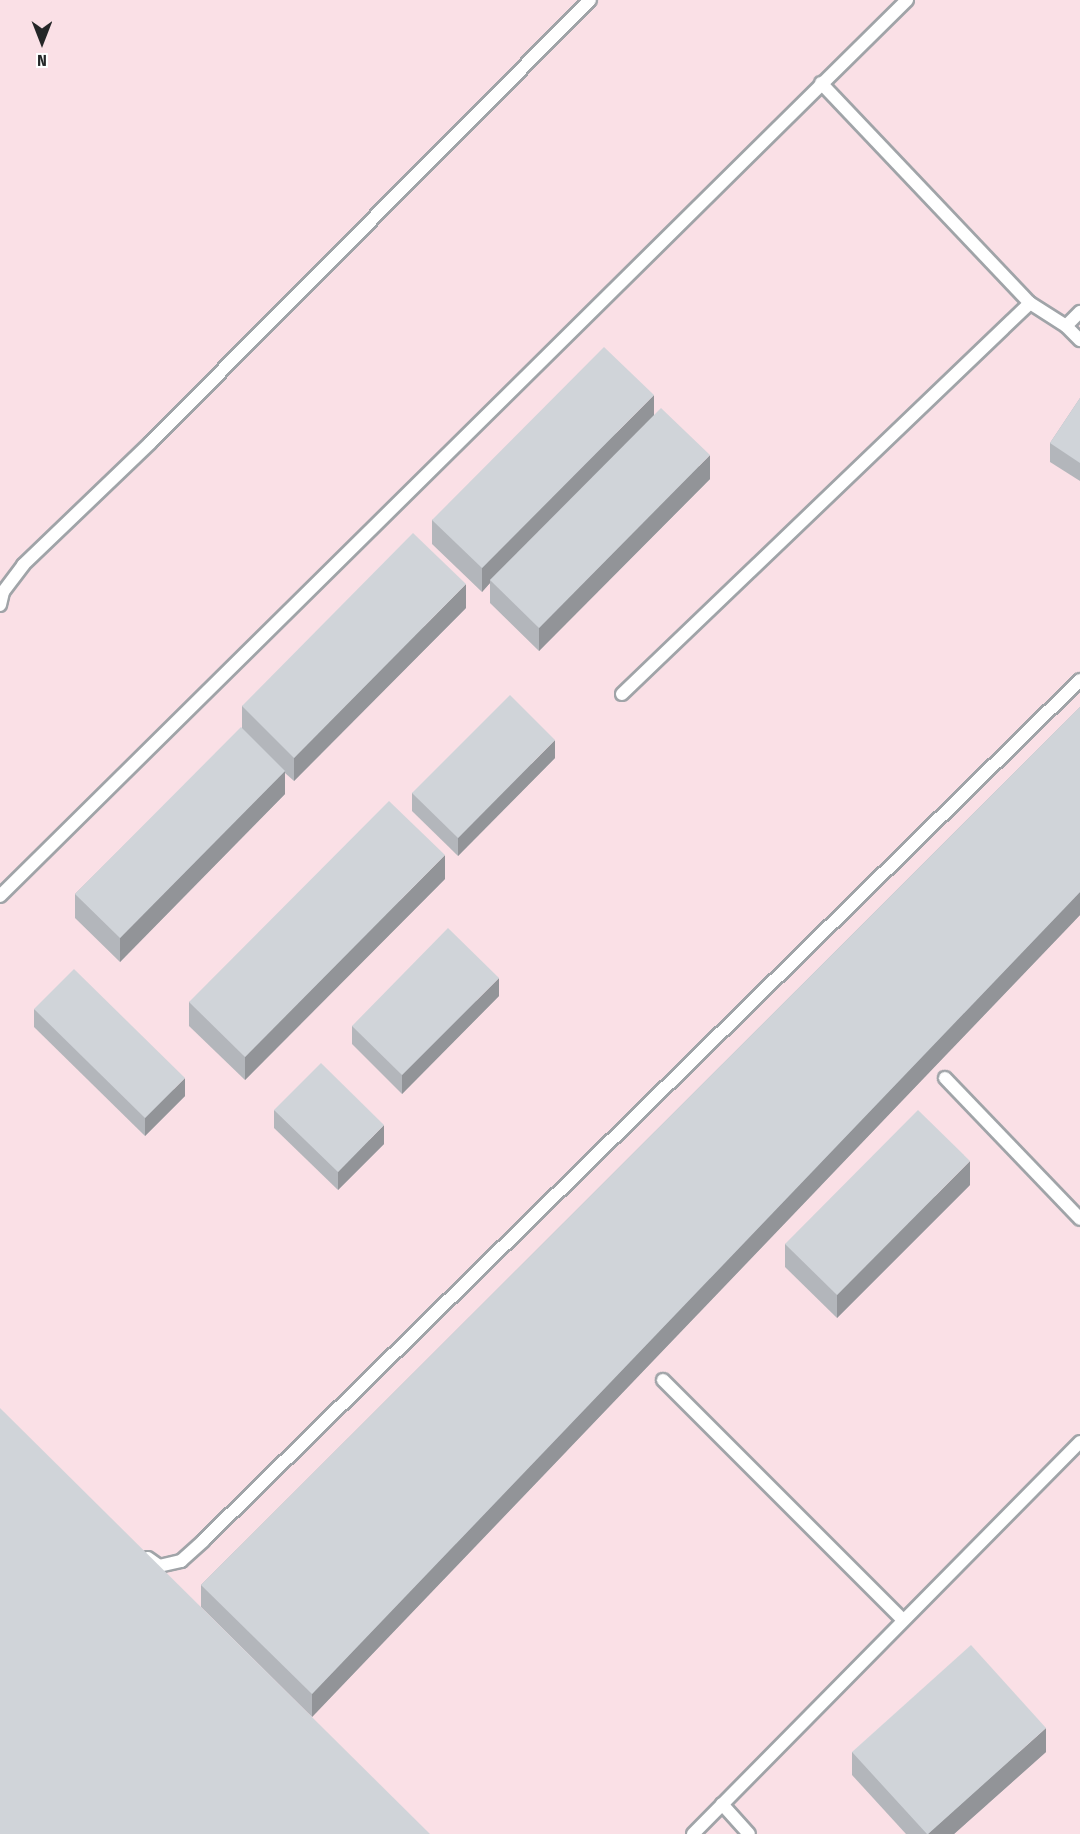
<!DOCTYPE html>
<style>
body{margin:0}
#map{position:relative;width:1080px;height:1834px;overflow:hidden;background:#eef2f7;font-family:"Fira Sans Condensed",sans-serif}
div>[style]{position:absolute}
.industrial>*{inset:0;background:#fae0e6}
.roads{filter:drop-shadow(2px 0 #a0a4a8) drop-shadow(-2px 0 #a0a4a8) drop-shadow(0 2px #a0a4a8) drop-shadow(0 -2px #a0a4a8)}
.lane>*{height:12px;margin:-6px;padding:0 6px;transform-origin:6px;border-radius:6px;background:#fff}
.wall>*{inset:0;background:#b3b6bb}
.shaded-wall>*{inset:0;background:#929498}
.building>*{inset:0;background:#d0d4d9}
span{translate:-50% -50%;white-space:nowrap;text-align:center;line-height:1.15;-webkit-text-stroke:6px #fff;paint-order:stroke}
.north{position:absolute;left:12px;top:12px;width:60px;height:60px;-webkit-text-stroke:4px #fff;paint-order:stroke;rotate:180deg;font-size:16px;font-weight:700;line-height:24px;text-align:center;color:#242627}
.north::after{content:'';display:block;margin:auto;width:21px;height:27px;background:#242627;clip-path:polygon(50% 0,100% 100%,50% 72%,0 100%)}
</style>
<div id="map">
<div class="industrial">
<div style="clip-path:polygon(0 0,1080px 0,1080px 1834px,0 1834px)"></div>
</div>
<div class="roads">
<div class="lane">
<div style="left:821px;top:83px;width:303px;rotate:46.5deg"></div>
<div style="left:1030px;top:303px;width:43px;rotate:32.6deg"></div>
<div style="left:1066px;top:326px;width:20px;rotate:45deg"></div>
<div style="left:1066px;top:326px;width:20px;rotate:-45deg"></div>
<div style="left:0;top:605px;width:13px;rotate:-77deg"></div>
<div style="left:3px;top:592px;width:34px;rotate:-53deg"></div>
<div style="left:23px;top:565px;width:176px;rotate:-43.8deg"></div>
<div style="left:150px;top:443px;width:624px;rotate:-45.19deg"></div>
<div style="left:622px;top:694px;width:565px;rotate:-43.78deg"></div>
<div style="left:0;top:896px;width:1275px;rotate:-44.65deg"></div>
<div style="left:945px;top:1078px;width:195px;rotate:46.2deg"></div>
<div style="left:663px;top:1380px;width:338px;rotate:45deg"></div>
<div style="left:148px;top:1558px;width:14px;rotate:36deg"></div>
<div style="left:159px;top:1566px;width:23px;rotate:-13deg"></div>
<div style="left:181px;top:1561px;width:30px;rotate:-42deg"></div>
<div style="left:203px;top:1541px;width:1229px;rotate:-44.47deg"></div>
<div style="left:722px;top:1804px;width:40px;rotate:48deg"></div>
<div style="left:693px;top:1834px;width:551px;rotate:-45.37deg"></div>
</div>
</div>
<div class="wall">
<div style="clip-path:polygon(1080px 398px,1080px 481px,1050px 462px,1050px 443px)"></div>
<div style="clip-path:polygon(654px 415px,710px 479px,539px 651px,490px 603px,490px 583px,482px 592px,432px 544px,432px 520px)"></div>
<div style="clip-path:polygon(466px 608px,294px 781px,285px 773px,285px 794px,120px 962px,75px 918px,75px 894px,242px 728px,242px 706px)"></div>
<div style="clip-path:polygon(1080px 707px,1080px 915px,312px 1717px,201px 1607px,201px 1585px)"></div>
<div style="clip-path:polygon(555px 758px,458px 856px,412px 811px,412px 793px)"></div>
<div style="clip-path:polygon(445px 879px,245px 1080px,189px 1026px,189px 1002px)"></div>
<div style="clip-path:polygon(499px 996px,402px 1094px,352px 1044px,352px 1026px)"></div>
<div style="clip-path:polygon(34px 1009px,185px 1096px,145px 1136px,34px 1027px)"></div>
<div style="clip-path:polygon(274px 1110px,384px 1144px,338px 1190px,274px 1128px)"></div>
<div style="clip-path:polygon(970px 1185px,837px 1318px,785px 1267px,785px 1244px)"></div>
<div style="clip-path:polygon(852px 1752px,1046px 1752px,954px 1834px,906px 1834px,852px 1775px)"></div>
</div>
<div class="shaded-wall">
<div style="clip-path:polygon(654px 395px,654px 418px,490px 580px,490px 583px,482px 592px,482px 568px)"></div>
<div style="clip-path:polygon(710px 455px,710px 479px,539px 651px,539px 628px)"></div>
<div style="clip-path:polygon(466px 584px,466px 608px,294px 781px,294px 758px)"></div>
<div style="clip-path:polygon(555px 740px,555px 758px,458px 856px,458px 838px)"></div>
<div style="clip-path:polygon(285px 771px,285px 794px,120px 962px,120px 938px)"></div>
<div style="clip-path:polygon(445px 855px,445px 879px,245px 1080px,245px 1057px)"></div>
<div style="clip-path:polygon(1080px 892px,1080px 915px,312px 1717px,312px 1694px)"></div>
<div style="clip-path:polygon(499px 978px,499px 996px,402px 1094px,402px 1075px)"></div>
<div style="clip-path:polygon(185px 1078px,185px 1096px,145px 1136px,145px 1118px)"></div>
<div style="clip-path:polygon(384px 1125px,384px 1144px,338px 1190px,338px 1172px)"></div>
<div style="clip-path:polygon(970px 1161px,970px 1185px,837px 1318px,837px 1295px)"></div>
<div style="clip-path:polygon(1046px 1728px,1046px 1752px,954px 1834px,928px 1834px)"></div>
</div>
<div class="building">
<div style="clip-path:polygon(604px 347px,654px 395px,482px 568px,432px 520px)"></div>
<div style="clip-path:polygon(1080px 398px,1080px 463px,1050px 443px)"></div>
<div style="clip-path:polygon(661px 408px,710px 455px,539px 628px,490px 580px)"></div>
<div style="clip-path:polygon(413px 533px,466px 584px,294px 758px,242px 706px)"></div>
<div style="clip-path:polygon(510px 695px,555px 740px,458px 838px,412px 793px)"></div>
<div style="clip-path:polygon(1080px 707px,1080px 892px,312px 1694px,201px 1585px)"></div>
<div style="clip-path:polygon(241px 727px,285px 771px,120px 938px,75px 894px)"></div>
<div style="clip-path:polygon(389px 801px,445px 855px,245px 1057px,189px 1002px)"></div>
<div style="clip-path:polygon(448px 928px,499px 978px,402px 1075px,352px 1026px)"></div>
<div style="clip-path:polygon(74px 969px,185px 1078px,145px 1118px,34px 1009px)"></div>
<div style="clip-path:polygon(321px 1063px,384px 1125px,338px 1172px,274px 1110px)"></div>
<div style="clip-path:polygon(918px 1110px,970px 1161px,837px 1295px,785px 1244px)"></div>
<div style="clip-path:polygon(0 1408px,430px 1834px,0 1834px)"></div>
<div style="clip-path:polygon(971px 1645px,1046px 1728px,928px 1834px,927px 1834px,852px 1752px)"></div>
</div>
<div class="north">N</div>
</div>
